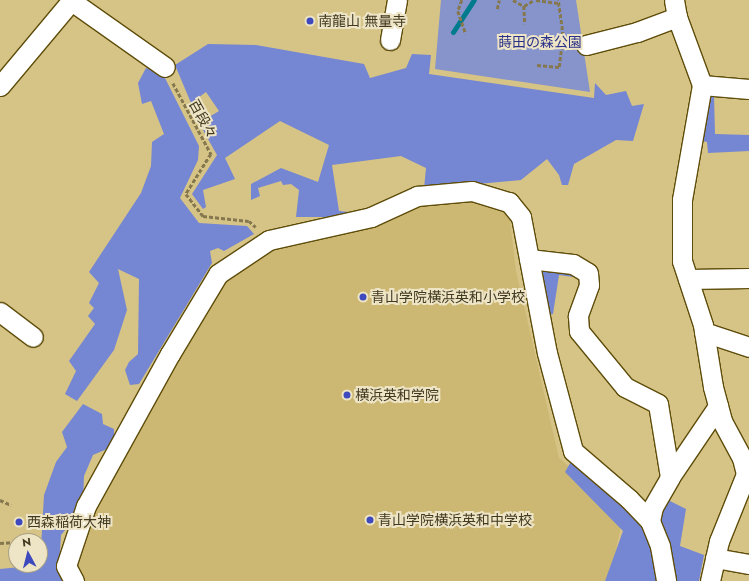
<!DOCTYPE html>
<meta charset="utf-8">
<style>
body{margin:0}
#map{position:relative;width:749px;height:581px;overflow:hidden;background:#d6c386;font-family:Jost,"Noto Sans JP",sans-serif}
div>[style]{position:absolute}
.built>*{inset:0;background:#cdb873}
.green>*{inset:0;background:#8694cb}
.forest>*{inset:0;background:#7586d3}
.stream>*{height:5px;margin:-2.5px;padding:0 2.5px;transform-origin:2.5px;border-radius:2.5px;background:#007b8e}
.path>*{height:2.5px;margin-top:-1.25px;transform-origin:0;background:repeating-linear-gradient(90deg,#85784f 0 4px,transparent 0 6px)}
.roads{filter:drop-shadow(1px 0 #5e4d0a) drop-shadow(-1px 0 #5e4d0a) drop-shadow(0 1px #5e4d0a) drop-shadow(0 -1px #5e4d0a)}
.minor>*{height:19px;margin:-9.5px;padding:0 9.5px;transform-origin:9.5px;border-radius:9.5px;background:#fff}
.dots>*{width:11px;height:11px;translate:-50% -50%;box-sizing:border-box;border:2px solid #eee5c6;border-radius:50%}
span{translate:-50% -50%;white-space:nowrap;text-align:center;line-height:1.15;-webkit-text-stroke:4px #eee5c6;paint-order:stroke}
.poi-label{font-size:14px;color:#413920}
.left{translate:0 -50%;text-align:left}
.park-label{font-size:14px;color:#29308a}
.street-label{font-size:14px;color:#413920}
.north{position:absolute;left:8px;top:533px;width:40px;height:40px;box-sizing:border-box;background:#eee5c6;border:1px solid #a9a084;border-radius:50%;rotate:353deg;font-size:11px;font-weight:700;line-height:16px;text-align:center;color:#413920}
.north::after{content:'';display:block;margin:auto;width:14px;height:18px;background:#3e49bd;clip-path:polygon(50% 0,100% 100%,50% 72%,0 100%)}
</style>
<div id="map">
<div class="built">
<div style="clip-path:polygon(426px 191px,507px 196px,516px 271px,559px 458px,624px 513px,609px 581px,80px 581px,74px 574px,75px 542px,229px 268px,257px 251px)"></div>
</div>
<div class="green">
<div style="clip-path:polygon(441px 0,576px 0,590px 92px,435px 69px)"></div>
</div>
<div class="forest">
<div style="clip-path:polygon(208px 44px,256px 45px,364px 64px,370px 78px,406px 68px,412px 54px,431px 55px,429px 74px,594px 98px,595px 83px,606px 95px,626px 91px,632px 106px,644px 104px,633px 141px,616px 140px,574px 164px,568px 185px,562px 185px,559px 175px,547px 159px,521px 180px,424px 189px,426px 168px,401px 156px,332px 165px,339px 211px,349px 212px,348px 217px,296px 217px,299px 190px,291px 184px,283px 185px,281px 181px,258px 188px,260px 196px,251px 200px,251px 184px,281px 168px,318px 182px,329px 145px,280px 121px,225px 158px,235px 179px,203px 190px,206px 207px,203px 209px,192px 194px,217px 155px,199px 123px,219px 111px,206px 92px,191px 103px,175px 65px)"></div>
<div style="clip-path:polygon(146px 68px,162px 72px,199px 146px,198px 160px,180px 198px,199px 223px,247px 226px,254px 234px,224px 251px,218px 248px,210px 251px,212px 263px,139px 384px,130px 385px,125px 370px,129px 362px,138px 354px,139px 279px,118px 269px,127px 310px,114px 350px,77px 401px,65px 394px,76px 371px,69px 361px,95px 324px,88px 316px,94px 308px,89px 303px,99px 283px,89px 272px,141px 193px,151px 166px,152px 142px,164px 134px,151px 101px,142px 104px,138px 83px)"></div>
<div style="clip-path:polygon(714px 95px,715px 134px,749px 135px,749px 151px,708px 153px,707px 142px,698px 140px,705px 96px)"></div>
<div style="clip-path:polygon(540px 267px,574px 269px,573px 277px,559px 275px,553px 314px,548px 315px)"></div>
<div style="clip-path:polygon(83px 404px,102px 414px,103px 424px,114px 429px,114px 446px,93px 455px,84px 476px,83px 500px,75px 518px,61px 535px,59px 568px,65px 581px,0 581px,0 569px,40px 565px,44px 495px,56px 462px,67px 447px,62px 432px)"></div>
<div style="clip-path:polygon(573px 458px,645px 525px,652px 544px,659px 581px,605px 581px,623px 531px,565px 472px)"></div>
<div style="clip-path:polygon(664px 498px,686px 509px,680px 546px,704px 555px,699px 581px,671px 581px,656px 519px)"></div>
</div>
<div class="stream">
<div style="left:453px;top:32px;width:38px;rotate:-57deg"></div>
</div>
<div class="path">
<div style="left:462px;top:0;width:12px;rotate:110deg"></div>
<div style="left:458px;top:11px;width:24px;rotate:71deg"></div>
<div style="left:513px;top:0;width:13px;rotate:29deg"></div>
<div style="left:524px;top:6px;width:18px;rotate:87deg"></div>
<div style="left:536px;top:0;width:22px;rotate:8deg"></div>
<div style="left:524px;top:6px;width:12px;rotate:-31deg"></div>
<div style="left:497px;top:9px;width:9px;rotate:-77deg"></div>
<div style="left:537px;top:65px;width:22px;rotate:5deg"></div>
<div style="left:559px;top:67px;width:31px;rotate:-83deg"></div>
<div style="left:563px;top:36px;width:36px;rotate:-98deg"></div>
<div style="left:173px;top:83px;width:81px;rotate:61.8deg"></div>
<div style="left:211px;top:154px;width:47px;rotate:122deg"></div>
<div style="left:186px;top:194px;width:28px;rotate:52deg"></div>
<div style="left:203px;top:216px;width:46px;rotate:6.2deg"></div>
<div style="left:249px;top:221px;width:9px;rotate:41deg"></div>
<div style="left:0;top:500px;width:12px;rotate:24deg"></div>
<div style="left:0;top:543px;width:16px;rotate:-4deg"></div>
</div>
<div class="roads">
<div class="minor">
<div style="left:70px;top:0;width:116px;rotate:35.2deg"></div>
<div style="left:674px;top:0;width:17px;rotate:80deg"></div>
<div style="left:677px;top:17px;width:72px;rotate:69.8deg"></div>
<div style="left:702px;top:85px;width:117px;rotate:99.9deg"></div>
<div style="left:682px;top:200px;width:61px;rotate:90deg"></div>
<div style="left:682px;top:261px;width:67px;rotate:71.8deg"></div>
<div style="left:703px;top:325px;width:63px;rotate:80.8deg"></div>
<div style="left:713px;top:387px;width:35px;rotate:75deg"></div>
<div style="left:722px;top:421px;width:42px;rotate:61.6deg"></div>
<div style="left:742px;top:458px;width:16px;rotate:76deg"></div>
<div style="left:746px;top:474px;width:72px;rotate:111.9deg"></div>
<div style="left:719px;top:541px;width:41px;rotate:102.7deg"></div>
<div style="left:390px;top:40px;width:41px;rotate:-80.1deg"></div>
<div style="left:586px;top:45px;width:53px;rotate:-14.3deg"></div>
<div style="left:637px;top:32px;width:43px;rotate:-20.6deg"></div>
<div style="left:702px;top:85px;width:47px;rotate:4.9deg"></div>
<div style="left:0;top:86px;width:112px;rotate:-50.1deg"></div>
<div style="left:529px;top:259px;width:44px;rotate:6.5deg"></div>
<div style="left:573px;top:264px;width:17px;rotate:31deg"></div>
<div style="left:588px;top:273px;width:12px;rotate:85deg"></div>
<div style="left:589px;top:285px;width:33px;rotate:110deg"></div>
<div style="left:578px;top:316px;width:15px;rotate:86deg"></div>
<div style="left:579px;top:331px;width:72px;rotate:50.6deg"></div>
<div style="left:625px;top:387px;width:37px;rotate:27deg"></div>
<div style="left:658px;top:404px;width:74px;rotate:80.7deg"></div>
<div style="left:688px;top:279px;width:61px;rotate:-0.9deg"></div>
<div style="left:0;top:312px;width:41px;rotate:37.1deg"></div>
<div style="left:704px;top:332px;width:47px;rotate:18.4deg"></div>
<div style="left:650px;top:521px;width:14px;rotate:-78deg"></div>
<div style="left:653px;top:507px;width:34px;rotate:-60deg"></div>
<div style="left:670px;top:477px;width:86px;rotate:-55.9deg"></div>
<div style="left:715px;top:558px;width:35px;rotate:10deg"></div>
<div style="left:74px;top:581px;width:17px;rotate:-118deg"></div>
<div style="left:66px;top:566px;width:63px;rotate:-71.6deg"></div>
<div style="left:86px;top:506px;width:174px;rotate:-61.1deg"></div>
<div style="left:170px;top:354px;width:93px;rotate:-59deg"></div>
<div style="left:218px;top:274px;width:61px;rotate:-33.7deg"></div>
<div style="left:269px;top:240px;width:105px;rotate:-12.7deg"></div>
<div style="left:371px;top:217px;width:51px;rotate:-24.5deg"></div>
<div style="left:417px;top:196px;width:55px;rotate:-5.2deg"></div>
<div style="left:472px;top:191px;width:39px;rotate:17deg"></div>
<div style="left:509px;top:202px;width:19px;rotate:51deg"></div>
<div style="left:521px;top:217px;width:138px;rotate:79.2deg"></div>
<div style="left:547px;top:353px;width:101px;rotate:75.1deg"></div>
<div style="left:573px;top:451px;width:74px;rotate:40.6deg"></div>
<div style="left:629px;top:499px;width:30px;rotate:46deg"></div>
<div style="left:650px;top:521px;width:27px;rotate:68deg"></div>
<div style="left:660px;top:546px;width:36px;rotate:80deg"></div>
</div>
</div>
<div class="dots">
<div style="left:310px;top:21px;background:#3e49bd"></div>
<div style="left:363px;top:297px;background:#3e49bd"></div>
<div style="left:347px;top:395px;background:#3e49bd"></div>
<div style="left:370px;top:520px;background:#3e49bd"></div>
<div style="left:19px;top:522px;background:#3e49bd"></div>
</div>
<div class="poi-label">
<span class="left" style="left:318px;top:21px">南龍山 無量寺</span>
<span class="left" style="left:371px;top:297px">青山学院横浜英和小学校</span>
<span class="left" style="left:355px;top:395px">横浜英和学院</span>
<span class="left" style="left:378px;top:520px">青山学院横浜英和中学校</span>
<span class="left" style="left:27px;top:522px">西森稲荷大神</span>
</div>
<div class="park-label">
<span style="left:540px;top:42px">蒔田の森公園</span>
</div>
<div class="street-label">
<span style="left:203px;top:119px;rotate:61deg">百段々</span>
</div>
<div class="north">N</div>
</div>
